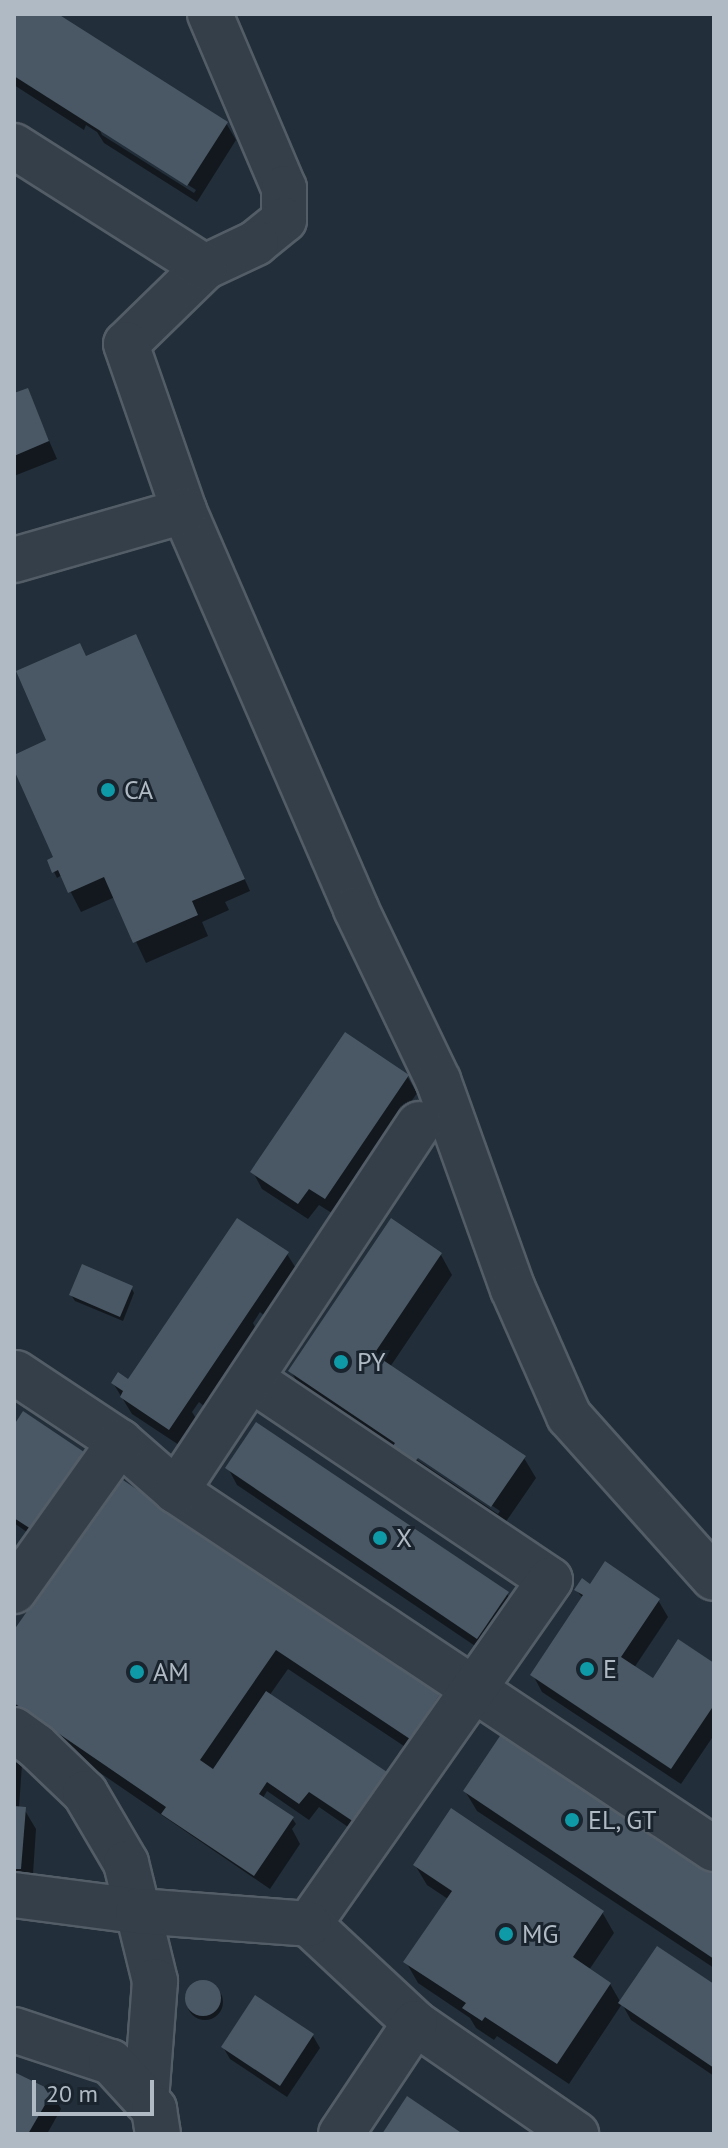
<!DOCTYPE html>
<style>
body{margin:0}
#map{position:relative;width:728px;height:2148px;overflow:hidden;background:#222e39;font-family:"PT Sans",sans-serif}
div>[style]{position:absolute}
.shadow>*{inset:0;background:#0007}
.round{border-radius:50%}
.building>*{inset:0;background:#4a5865}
.roads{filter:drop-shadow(2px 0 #535d67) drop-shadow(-2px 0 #535d67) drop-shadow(0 2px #535d67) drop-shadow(0 -2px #535d67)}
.minor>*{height:44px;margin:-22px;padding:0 22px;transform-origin:22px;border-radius:22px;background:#353f49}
.dots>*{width:22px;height:22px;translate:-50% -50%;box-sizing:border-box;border:4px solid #1a242e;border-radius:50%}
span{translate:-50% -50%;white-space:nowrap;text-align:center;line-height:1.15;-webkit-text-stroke:6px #1a242e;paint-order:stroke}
.poi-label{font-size:26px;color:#b0bac5}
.left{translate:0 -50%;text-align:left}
.frame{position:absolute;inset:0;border:16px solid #b0bac5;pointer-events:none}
.scale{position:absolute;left:32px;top:2080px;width:122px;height:36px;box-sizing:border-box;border:4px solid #b0bac5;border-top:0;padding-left:10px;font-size:24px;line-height:28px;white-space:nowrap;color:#b0bac5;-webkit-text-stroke:6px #1a242e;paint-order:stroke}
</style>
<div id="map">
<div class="shadow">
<div style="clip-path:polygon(evenodd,14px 14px,54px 14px,226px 123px,236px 140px,197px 202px,104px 143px,97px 132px,86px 125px,84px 130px,14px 85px,14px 14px,99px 128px,196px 190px,194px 193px,102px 135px,99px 128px)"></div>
<div style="clip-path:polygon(14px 386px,17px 394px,27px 390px,57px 459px,14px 476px)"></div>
<div style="clip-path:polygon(142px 649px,250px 891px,225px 902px,229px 910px,202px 922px,208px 936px,146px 963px,115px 897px,81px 912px,62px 875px,57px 878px,49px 861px,55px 858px,14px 765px,14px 757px,49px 741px,86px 658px)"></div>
<div style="clip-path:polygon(407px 1076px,417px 1093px,335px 1215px,319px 1205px,308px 1219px,262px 1189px,253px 1172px)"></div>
<div style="clip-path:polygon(287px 1254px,297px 1270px,266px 1317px,260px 1312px,253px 1323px,257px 1331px,205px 1407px,199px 1402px,192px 1412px,197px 1420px,179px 1445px,132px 1414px,113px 1383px,129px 1382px)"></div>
<div style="clip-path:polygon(evenodd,441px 1255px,452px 1275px,390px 1367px,524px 1458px,536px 1478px,503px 1526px,302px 1391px,291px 1371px,441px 1255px,416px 1454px,500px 1511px,498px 1514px,416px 1459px,416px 1454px)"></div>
<div style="clip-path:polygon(131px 1287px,134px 1293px,123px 1321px,75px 1301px,71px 1295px)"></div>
<div style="clip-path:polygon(14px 1428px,41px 1542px,14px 1523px)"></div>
<div style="clip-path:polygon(228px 1468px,507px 1594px,517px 1611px,487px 1654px,237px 1485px)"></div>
<div style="clip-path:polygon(120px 1481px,439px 1695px,451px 1715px,422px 1758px,288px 1669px,269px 1696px,386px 1774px,395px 1791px,364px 1838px,319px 1807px,309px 1820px,267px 1791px,263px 1798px,292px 1818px,296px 1824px,292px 1829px,300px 1844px,270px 1889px,14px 1714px,14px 1633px)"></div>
<div style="clip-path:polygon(591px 1586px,658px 1600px,668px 1617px,634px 1668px,653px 1681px,714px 1666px,714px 1735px,681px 1784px,542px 1692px,533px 1675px,583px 1598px,576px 1590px)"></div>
<div style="clip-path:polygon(14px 1734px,23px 1750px,19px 1808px,24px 1809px,36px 1829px,32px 1889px,14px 1887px)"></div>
<div style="clip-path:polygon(465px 1791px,714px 1874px,714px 1968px,477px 1811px)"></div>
<div style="clip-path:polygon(415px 1865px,602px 1912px,614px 1933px,589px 1970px,610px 1984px,621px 2003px,714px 1986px,714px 2076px,631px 2020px,622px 2004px,569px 2084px,497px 2036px,494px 2040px,476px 2028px,470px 2018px,418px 1983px,406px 1962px,448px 1899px,427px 1885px)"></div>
<div class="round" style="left:187px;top:1984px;width:36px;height:36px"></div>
<div style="clip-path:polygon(313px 2036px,320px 2048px,287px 2097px,230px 2059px,223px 2047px)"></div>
<div style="clip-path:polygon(14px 2074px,52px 2092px,61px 2109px,47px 2134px,14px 2134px)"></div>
</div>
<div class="building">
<div style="clip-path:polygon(14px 14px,58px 14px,228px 122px,187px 186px,14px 76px)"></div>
<div style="clip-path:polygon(28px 388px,49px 441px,14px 456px,14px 393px)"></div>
<div style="clip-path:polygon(136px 634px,245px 879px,192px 901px,198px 915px,133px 943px,104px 877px,68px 893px,58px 870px,52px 873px,47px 860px,53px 857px,14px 770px,14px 755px,46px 740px,16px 671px,80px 643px,86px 656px)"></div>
<div style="clip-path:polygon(345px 1032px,409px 1075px,325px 1199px,309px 1189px,298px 1204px,250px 1172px)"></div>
<div style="clip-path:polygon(237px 1218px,289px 1252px,169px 1430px,120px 1397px,123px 1391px,111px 1383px,118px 1372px,128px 1379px)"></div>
<div style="clip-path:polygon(391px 1218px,442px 1253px,374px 1354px,526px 1456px,491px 1507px,418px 1458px,413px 1464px,391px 1449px,395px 1443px,288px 1371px)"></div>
<div style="clip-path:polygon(82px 1264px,133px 1286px,120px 1317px,69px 1295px)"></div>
<div style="clip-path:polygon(23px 1411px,87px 1454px,34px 1531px,14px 1518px,14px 1425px)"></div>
<div style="clip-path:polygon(256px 1422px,509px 1592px,477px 1639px,225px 1468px)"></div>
<div style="clip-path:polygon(120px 1478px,440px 1694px,410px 1739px,276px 1650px,200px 1760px,213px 1769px,266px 1691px,387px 1772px,354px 1822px,309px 1792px,299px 1804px,267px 1782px,259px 1794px,294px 1817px,254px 1876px,161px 1814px,166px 1807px,14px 1703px,14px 1630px)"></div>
<div style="clip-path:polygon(605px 1561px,660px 1599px,621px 1657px,653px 1678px,678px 1639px,714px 1663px,714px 1705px,671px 1769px,530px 1675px,583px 1595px,574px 1590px,582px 1578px,590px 1584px)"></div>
<div style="clip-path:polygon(504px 1730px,714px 1871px,714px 1959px,463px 1791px)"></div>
<div style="clip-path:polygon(14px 1806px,26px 1807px,21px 1869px,14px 1869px)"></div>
<div style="clip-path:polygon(451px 1808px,604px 1911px,573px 1957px,611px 1983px,557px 2064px,485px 2017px,482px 2021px,462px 2008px,466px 2003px,403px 1962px,452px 1891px,413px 1865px)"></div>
<div style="clip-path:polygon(657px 1946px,714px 1984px,714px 2068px,618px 2003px)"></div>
<div class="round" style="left:185px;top:1980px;width:36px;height:36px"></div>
<div style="clip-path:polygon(255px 1995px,314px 2034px,280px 2086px,221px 2047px)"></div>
<div style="clip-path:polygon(14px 2072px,53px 2091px,28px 2134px,14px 2134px)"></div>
<div style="clip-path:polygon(407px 2096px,463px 2134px,382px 2134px)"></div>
</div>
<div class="roads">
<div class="minor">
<div style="left:210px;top:14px;width:189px;rotate:67deg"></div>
<div style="left:284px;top:188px;width:32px;rotate:90deg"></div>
<div style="left:284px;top:220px;width:36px;rotate:141deg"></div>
<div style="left:256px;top:243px;width:56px;rotate:154.8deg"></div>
<div style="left:205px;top:267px;width:110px;rotate:135.7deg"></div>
<div style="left:126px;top:344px;width:177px;rotate:70.8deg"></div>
<div style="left:184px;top:511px;width:434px;rotate:66.6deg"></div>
<div style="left:356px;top:909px;width:190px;rotate:64.4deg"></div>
<div style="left:438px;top:1080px;width:222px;rotate:70.3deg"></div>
<div style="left:513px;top:1289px;width:139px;rotate:66.2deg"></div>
<div style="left:569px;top:1416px;width:217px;rotate:48.2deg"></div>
<div style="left:14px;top:146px;width:226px;rotate:32.4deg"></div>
<div style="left:14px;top:560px;width:177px;rotate:-16.1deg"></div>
<div style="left:16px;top:1373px;width:125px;rotate:33.6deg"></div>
<div style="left:120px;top:1442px;width:74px;rotate:41.2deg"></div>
<div style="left:176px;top:1491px;width:646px;rotate:33.64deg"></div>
<div style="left:251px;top:1379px;width:360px;rotate:33.9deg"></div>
<div style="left:550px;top:1580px;width:420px;rotate:125deg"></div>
<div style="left:309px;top:1924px;width:145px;rotate:43deg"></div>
<div style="left:415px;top:2023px;width:196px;rotate:34.6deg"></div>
<div style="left:176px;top:1491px;width:440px;rotate:-56.5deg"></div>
<div style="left:14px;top:1591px;width:183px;rotate:-54.6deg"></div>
<div style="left:14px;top:1730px;width:27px;rotate:36deg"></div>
<div style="left:36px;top:1746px;width:68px;rotate:43.8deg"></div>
<div style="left:85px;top:1793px;width:81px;rotate:59.6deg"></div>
<div style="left:126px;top:1863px;width:122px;rotate:76.2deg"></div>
<div style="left:155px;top:1981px;width:120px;rotate:94.3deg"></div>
<div style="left:14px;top:1895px;width:125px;rotate:7.4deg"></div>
<div style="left:138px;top:1911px;width:171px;rotate:4.3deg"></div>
<div style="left:14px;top:2030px;width:102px;rotate:18.3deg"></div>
<div style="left:111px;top:2062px;width:64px;rotate:47.5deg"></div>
<div style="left:154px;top:2109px;width:25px;rotate:81deg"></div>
<div style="left:341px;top:2134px;width:133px;rotate:-56.3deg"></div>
</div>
</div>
<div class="dots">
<div style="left:108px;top:790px;background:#0f9aa8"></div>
<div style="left:341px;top:1362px;background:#0f9aa8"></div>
<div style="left:380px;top:1538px;background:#0f9aa8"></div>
<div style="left:587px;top:1669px;background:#0f9aa8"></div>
<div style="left:137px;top:1672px;background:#0f9aa8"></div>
<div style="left:572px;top:1820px;background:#0f9aa8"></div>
<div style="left:506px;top:1934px;background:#0f9aa8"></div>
</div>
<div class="poi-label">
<span class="left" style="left:124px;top:790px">CA</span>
<span class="left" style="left:357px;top:1362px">PY</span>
<span class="left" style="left:396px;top:1538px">X</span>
<span class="left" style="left:603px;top:1669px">E</span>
<span class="left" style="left:153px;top:1672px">AM</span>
<span class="left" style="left:588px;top:1820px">EL, GT</span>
<span class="left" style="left:522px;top:1934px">MG</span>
</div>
<div class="frame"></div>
<div class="scale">20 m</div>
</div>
